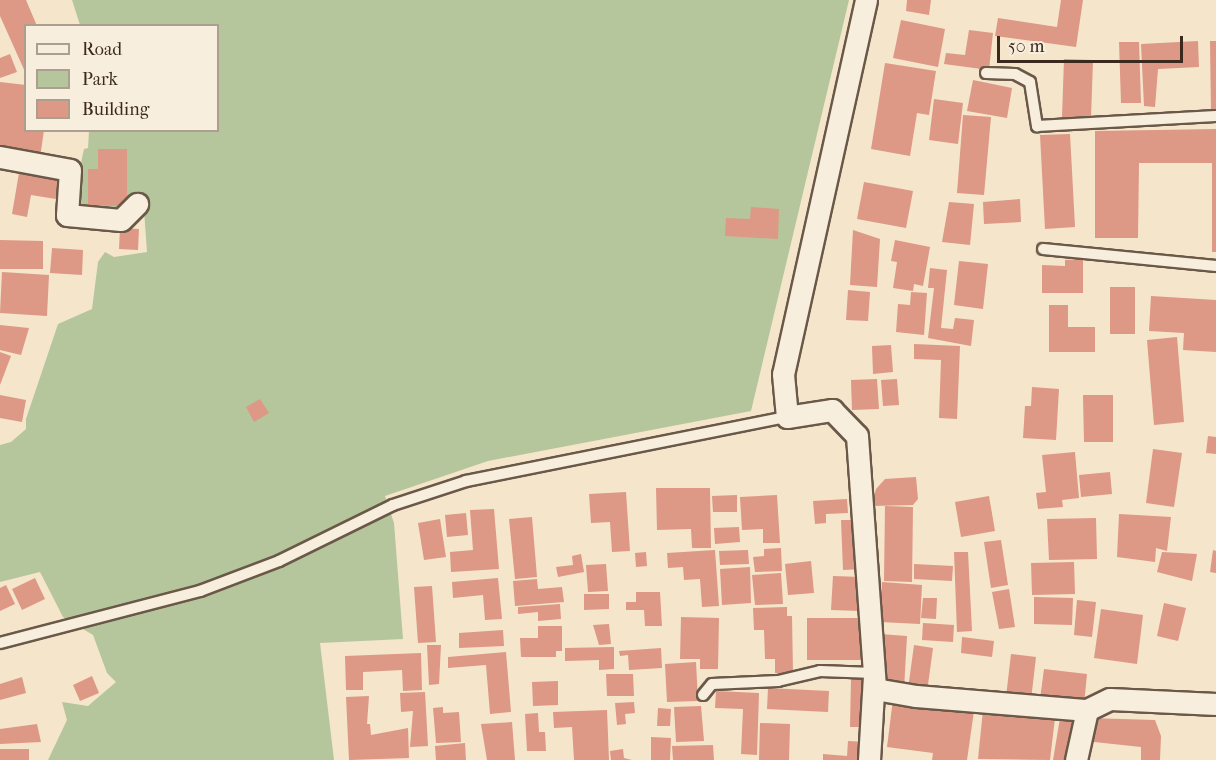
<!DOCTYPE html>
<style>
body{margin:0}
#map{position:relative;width:1216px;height:760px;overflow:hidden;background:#f5e5cb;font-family:"IM FELL French Canon",serif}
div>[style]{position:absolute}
.green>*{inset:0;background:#b5c69c}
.building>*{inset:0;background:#dd9886}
.roads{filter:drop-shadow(2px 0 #6a5848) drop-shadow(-2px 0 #6a5848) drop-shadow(0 2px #6a5848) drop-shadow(0 -2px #6a5848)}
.lane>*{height:10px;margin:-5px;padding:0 5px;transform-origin:5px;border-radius:5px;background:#f8eedd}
.street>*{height:21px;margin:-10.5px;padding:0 10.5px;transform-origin:10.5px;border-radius:10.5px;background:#f8eedd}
span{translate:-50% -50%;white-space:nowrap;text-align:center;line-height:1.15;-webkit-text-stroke:6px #f8eedd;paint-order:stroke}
.legend{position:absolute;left:24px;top:24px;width:195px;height:108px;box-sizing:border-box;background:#f8eedd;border:2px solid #ac9f90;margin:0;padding:8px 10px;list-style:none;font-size:18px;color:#3b291d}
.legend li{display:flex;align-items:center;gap:12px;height:30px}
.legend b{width:30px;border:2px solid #ac9f90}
.scale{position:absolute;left:997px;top:36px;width:186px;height:27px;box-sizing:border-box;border:3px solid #3b291d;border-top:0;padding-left:8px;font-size:18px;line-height:21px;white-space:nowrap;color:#3b291d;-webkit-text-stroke:4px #f8eedd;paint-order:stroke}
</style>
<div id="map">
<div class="green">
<div style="clip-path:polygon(72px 0,849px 0,751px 411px,488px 461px,385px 496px,394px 523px,403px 639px,320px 643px,334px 760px,48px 760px,67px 720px,62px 702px,88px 706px,116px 682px,107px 673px,93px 635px,63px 617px,40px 572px,0 582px,0 445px,11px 442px,26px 429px,26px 419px,58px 324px,92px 309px,98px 262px,105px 252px,114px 257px,147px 252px,144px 210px,81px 211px,74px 195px,84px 149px,88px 148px,89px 131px,218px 130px,218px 26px,80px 25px)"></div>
</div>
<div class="building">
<div style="clip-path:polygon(0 0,26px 0,37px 26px,26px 26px,26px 74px,0 16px)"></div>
<div style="clip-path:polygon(907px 0,931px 0,929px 15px,906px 11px)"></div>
<div style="clip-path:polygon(1061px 0,1083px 0,1076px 47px,995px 36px,998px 18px,1057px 27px)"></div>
<div style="clip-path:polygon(901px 20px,945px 29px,938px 67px,893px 58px)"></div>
<div style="clip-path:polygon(969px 30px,993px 33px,989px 70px,944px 64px,946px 53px,965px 55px)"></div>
<div style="clip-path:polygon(1198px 41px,1199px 67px,1158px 69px,1155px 107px,1144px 106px,1141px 44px)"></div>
<div style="clip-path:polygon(1210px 41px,1216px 41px,1216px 112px,1211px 113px)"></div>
<div style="clip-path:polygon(1119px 42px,1139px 42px,1141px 103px,1121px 103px)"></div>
<div style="clip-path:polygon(10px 54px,17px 72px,0 78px,0 58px)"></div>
<div style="clip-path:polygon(1064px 59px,1093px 60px,1091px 118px,1062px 117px)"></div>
<div style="clip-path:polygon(885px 63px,936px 71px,929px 115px,917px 113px,910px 156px,871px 149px)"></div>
<div style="clip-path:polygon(973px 80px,1012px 88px,1007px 118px,967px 111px)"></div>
<div style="clip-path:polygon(0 82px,26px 85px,26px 130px,44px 130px,40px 158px,0 147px)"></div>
<div style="clip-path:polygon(934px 99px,963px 103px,958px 144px,929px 140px)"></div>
<div style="clip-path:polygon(963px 115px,991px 117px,984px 195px,957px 193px)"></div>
<div style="clip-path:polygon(1216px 129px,1216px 252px,1212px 252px,1212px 163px,1139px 163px,1138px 238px,1095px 238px,1095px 131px)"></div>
<div style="clip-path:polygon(1070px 134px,1075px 227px,1045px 229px,1040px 135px)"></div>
<div style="clip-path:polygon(98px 149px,127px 149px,127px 206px,88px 205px,88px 169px,98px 169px)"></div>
<div style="clip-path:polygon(20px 167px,66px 175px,62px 200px,31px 195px,27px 217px,12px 214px)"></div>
<div style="clip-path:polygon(864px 182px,913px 191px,906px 228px,857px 219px)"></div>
<div style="clip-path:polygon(1020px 199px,1021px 222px,984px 224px,983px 202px)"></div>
<div style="clip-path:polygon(949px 202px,974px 204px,970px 245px,942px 242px)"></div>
<div style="clip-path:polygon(751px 207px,779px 209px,778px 239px,725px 236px,726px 218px,750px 219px)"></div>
<div style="clip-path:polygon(120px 228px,139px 229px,138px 250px,119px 249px)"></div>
<div style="clip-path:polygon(853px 230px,880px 239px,877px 287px,850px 285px)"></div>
<div style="clip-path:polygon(0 240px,43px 241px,43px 269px,0 269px)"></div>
<div style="clip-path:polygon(895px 240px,930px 247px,923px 286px,914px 284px,913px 291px,893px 288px,897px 262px,891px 261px)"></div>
<div style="clip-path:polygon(52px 248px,83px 250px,82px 275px,50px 273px)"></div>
<div style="clip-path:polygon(1083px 259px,1083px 293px,1042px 293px,1042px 265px,1065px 266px,1065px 260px)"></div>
<div style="clip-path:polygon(959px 261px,988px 264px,983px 309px,954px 305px)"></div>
<div style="clip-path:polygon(930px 268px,947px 270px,941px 328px,953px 329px,955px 318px,974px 320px,971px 346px,928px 338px,934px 288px,928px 288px)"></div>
<div style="clip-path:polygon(2px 272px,49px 275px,47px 316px,0 313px)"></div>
<div style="clip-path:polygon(1110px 287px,1135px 287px,1135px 334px,1110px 334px)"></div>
<div style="clip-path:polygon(848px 290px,870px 292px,868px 321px,846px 320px)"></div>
<div style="clip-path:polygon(911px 292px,927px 293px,924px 335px,896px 332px,898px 304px,910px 305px)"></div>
<div style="clip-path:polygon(1151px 296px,1216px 300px,1216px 352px,1183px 350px,1184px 333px,1149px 331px)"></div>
<div style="clip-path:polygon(1049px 305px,1068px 305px,1068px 327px,1095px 327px,1095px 352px,1049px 352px)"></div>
<div style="clip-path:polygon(0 325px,29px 328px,21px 355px,0 350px)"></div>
<div style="clip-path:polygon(1177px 337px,1184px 422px,1154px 425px,1147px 340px)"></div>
<div style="clip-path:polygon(914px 344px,960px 346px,957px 419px,939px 418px,941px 360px,914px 359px)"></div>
<div style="clip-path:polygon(891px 345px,893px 372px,873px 374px,872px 346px)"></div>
<div style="clip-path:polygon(0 352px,11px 356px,0 385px)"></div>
<div style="clip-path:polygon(877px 379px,879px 409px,852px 410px,851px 380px)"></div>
<div style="clip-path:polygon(897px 379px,899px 405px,883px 406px,881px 380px)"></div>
<div style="clip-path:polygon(1032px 387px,1059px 389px,1056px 440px,1023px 438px,1025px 406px,1031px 406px)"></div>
<div style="clip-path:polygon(0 395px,26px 400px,22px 422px,0 418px)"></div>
<div style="clip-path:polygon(1083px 395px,1113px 395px,1113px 442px,1084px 442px)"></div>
<div style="clip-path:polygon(260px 399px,269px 413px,254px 422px,246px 407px)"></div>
<div style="clip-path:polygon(1208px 436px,1216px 437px,1216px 454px,1206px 453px)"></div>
<div style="clip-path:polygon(1153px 449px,1182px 453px,1174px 507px,1146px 503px)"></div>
<div style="clip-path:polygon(1075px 452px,1079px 498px,1062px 500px,1063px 507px,1038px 509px,1036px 493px,1046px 492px,1042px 455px)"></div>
<div style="clip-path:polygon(1110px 472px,1112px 494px,1081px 497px,1079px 475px)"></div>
<div style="clip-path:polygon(916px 477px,918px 499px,913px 505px,871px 506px,876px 489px,885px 479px)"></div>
<div style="clip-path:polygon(656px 488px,710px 488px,711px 548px,692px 548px,691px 529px,657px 530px)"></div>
<div style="clip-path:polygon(626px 492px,630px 551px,612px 552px,610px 522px,591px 523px,589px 494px)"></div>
<div style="clip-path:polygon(737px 495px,737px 512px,713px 512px,712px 496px)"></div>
<div style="clip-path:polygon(777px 495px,780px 543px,763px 543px,763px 529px,742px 530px,740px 497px)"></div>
<div style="clip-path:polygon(989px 496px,995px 531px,961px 537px,955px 502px)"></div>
<div style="clip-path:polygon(847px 499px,848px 513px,826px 514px,826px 523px,815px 524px,813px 501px)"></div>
<div style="clip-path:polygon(885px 506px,913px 507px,912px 582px,884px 581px)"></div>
<div style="clip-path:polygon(494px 509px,499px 569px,451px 572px,450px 552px,473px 550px,470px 510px)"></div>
<div style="clip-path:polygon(466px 513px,468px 535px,447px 537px,445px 515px)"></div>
<div style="clip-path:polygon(1119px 514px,1171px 517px,1167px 551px,1156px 548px,1155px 562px,1117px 557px)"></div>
<div style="clip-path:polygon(532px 517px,537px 577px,515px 579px,509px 519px)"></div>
<div style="clip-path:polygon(1096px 518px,1097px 559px,1049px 560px,1047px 519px)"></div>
<div style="clip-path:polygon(440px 519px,446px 557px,424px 560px,418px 523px)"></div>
<div style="clip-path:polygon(841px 520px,860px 520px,862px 569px,843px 570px)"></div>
<div style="clip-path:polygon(739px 527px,740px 542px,715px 544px,714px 528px)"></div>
<div style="clip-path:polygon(1001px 540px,1008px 585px,991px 588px,984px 542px)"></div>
<div style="clip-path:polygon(781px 548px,782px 571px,755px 572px,753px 557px,764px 556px,764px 549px)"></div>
<div style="clip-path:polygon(715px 550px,719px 606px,702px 607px,700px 579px,684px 580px,683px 567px,668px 568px,667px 553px)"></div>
<div style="clip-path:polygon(748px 550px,749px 564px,720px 565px,719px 551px)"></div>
<div style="clip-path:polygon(1213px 550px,1216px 551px,1216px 573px,1210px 572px)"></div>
<div style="clip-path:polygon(646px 552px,647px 566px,636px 567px,635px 553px)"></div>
<div style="clip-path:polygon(954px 552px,968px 552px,972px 631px,957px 632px)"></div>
<div style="clip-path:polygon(1162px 552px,1197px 554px,1192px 581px,1157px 572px)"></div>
<div style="clip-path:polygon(581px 554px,584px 572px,558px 577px,556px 567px,573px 565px,572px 556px)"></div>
<div style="clip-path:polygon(811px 561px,814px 593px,788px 595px,785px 564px)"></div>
<div style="clip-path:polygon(1074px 562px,1075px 594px,1032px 595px,1031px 563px)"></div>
<div style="clip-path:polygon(606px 564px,608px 591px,588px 592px,586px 565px)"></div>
<div style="clip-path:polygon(914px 564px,953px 566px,952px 581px,914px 579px)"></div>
<div style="clip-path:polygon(750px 567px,751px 603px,722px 605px,720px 569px)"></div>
<div style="clip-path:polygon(781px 573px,783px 604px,755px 605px,752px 575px)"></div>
<div style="clip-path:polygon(833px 576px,861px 577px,860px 611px,831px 610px)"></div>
<div style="clip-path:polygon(35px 578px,45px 599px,22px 610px,12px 589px)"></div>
<div style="clip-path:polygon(498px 578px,502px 619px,485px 620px,483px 595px,453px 598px,452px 582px)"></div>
<div style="clip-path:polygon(537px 579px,538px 589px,562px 587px,564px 602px,515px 606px,513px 581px)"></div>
<div style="clip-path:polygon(882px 582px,922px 585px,920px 624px,880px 622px)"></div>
<div style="clip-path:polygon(6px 585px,15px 604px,0 611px,0 588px)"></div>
<div style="clip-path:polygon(432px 586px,436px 642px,418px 643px,414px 587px)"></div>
<div style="clip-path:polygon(1009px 589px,1015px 627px,999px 629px,992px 592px)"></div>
<div style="clip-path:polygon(636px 592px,660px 592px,662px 626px,645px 626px,644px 610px,626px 610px,626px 602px,636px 602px)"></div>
<div style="clip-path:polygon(584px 594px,609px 594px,609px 609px,584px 610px)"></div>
<div style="clip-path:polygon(1034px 597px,1073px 598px,1072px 625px,1034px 624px)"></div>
<div style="clip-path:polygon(923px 598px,937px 598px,936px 619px,921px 618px)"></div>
<div style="clip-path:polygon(1077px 600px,1096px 602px,1092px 637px,1074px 635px)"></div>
<div style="clip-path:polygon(1164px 603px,1186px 608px,1178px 641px,1157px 636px)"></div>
<div style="clip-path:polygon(560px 604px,561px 619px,538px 621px,538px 612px,518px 614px,518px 607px)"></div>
<div style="clip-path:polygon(787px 607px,787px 616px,792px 616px,793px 673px,775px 673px,775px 659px,765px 659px,764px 630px,754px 630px,753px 608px)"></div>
<div style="clip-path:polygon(1101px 609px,1143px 615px,1137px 664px,1094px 658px)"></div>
<div style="clip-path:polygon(681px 617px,719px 618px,718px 669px,700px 669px,700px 659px,680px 659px)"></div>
<div style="clip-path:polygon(807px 618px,861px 618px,862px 660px,807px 660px)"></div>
<div style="clip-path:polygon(923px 623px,954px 625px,953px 642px,922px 640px)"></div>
<div style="clip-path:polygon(609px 624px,611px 644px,599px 645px,593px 625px)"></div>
<div style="clip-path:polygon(538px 626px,562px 626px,562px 651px,556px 651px,556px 657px,521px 657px,520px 638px,538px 638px)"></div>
<div style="clip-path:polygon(503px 630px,504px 646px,459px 648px,459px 633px)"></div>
<div style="clip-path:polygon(880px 634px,907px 636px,904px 689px,877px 687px)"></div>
<div style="clip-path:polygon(962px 637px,994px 641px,992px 657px,961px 653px)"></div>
<div style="clip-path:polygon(427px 645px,441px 645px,439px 684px,429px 685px)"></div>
<div style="clip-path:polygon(914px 645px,933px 648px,927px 692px,908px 689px)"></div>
<div style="clip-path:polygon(614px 647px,614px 669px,599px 670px,599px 660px,565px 661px,565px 648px)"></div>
<div style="clip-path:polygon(661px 648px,662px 668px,629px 670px,628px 655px,620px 656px,619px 651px)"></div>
<div style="clip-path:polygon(506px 652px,511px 712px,490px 714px,486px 665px,448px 668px,448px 657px)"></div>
<div style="clip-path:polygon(421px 653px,422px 690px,403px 691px,402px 670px,363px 672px,363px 690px,346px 690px,345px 656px)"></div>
<div style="clip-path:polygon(1011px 654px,1036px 657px,1031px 700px,1006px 697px)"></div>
<div style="clip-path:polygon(696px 662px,698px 701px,667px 702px,665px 664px)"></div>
<div style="clip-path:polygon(1044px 669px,1087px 674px,1084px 705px,1040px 699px)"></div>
<div style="clip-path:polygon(606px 674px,633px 674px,634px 696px,607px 696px)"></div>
<div style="clip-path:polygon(92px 676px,99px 693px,80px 701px,73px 685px)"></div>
<div style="clip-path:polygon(22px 677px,26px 693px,0 700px,0 684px)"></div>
<div style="clip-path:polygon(851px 678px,869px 678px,868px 727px,850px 727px)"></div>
<div style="clip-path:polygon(558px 681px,558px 705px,533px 706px,532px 682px)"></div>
<div style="clip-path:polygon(768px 688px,829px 691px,828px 712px,767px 709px)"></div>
<div style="clip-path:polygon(716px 691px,759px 693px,757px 755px,741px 754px,743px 709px,715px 708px)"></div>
<div style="clip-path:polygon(425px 692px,428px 746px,410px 747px,413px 711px,401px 712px,400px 693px)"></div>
<div style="clip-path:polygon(369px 696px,367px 724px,370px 724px,371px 735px,408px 728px,409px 758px,349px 760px,346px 697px)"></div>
<div style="clip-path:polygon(893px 699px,974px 711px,967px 760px,932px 760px,933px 753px,887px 747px)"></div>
<div style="clip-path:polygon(634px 702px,635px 713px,625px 714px,626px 724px,617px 725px,615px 703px)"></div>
<div style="clip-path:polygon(701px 706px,704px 741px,676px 742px,674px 707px)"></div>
<div style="clip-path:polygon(443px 707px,443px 713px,459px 712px,461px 742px,436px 743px,433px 708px)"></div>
<div style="clip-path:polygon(658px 708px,671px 709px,670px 726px,657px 726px)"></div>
<div style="clip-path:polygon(607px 710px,609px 760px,574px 760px,572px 727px,554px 728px,553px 712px)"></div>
<div style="clip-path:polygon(983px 710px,1055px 718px,1050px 760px,978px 759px)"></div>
<div style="clip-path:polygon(538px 713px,539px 732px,545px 732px,546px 751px,527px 751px,525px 714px)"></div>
<div style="clip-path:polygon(1060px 718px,1078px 721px,1072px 760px,1053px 760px)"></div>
<div style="clip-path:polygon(1088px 718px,1155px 720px,1161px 736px,1160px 760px,1141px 760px,1141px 747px,1085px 741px)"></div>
<div style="clip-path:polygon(512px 722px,515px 760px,487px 760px,481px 724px)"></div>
<div style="clip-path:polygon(760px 723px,790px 724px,789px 760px,759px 760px)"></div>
<div style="clip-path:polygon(37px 724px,41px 742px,0 744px,0 729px)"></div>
<div style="clip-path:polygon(651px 737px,671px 738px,670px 760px,651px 760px)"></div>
<div style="clip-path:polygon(848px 741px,868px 742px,867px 760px,823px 760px,823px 754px,847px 756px)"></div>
<div style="clip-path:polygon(465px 743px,466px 760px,436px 760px,435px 746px)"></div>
<div style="clip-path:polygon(713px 745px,714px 760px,673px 760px,672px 746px)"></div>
<div style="clip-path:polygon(0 749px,29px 749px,29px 760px,0 760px)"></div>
<div style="clip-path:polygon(623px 749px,624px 758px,632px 760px,611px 760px,610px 751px)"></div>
</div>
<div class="roads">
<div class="lane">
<div style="left:986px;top:73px;width:29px;rotate:2deg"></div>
<div style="left:1015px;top:74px;width:17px;rotate:28deg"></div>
<div style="left:1030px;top:82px;width:45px;rotate:81deg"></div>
<div style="left:1037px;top:126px;width:179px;rotate:-3.2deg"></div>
<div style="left:1043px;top:249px;width:174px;rotate:5.6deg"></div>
<div style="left:0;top:643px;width:207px;rotate:-14.6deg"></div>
<div style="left:200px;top:591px;width:85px;rotate:-20.8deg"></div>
<div style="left:279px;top:561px;width:127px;rotate:-26.2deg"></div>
<div style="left:393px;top:505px;width:77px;rotate:-18.2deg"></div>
<div style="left:466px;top:481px;width:327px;rotate:-11.3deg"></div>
<div style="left:703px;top:695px;width:14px;rotate:-51deg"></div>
<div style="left:712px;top:684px;width:66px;rotate:-2.6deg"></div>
<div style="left:778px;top:681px;width:43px;rotate:-13.4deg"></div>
<div style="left:820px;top:671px;width:54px;rotate:2.1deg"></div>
</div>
<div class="street">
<div style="left:866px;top:0;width:383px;rotate:102.5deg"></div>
<div style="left:783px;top:374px;width:43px;rotate:84.7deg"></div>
<div style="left:787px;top:417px;width:46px;rotate:-8.8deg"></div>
<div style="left:832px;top:410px;width:36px;rotate:46deg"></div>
<div style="left:857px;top:436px;width:254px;rotate:85.9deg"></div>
<div style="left:875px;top:689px;width:42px;rotate:9.7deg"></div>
<div style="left:916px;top:696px;width:172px;rotate:4.7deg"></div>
<div style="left:1087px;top:710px;width:25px;rotate:-26deg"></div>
<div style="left:1110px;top:699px;width:106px;rotate:2.7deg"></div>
<div style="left:0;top:157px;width:71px;rotate:10.5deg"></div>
<div style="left:70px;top:170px;width:45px;rotate:93.8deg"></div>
<div style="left:67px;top:215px;width:54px;rotate:5.3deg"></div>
<div style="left:121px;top:220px;width:23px;rotate:-45deg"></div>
<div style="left:869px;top:760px;width:83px;rotate:-86.6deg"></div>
<div style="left:1076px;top:760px;width:51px;rotate:-77.6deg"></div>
</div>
</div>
<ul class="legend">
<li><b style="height:8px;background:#f8eedd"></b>Road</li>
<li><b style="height:16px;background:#b5c69c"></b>Park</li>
<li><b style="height:16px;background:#dd9886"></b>Building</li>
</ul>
<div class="scale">50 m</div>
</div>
